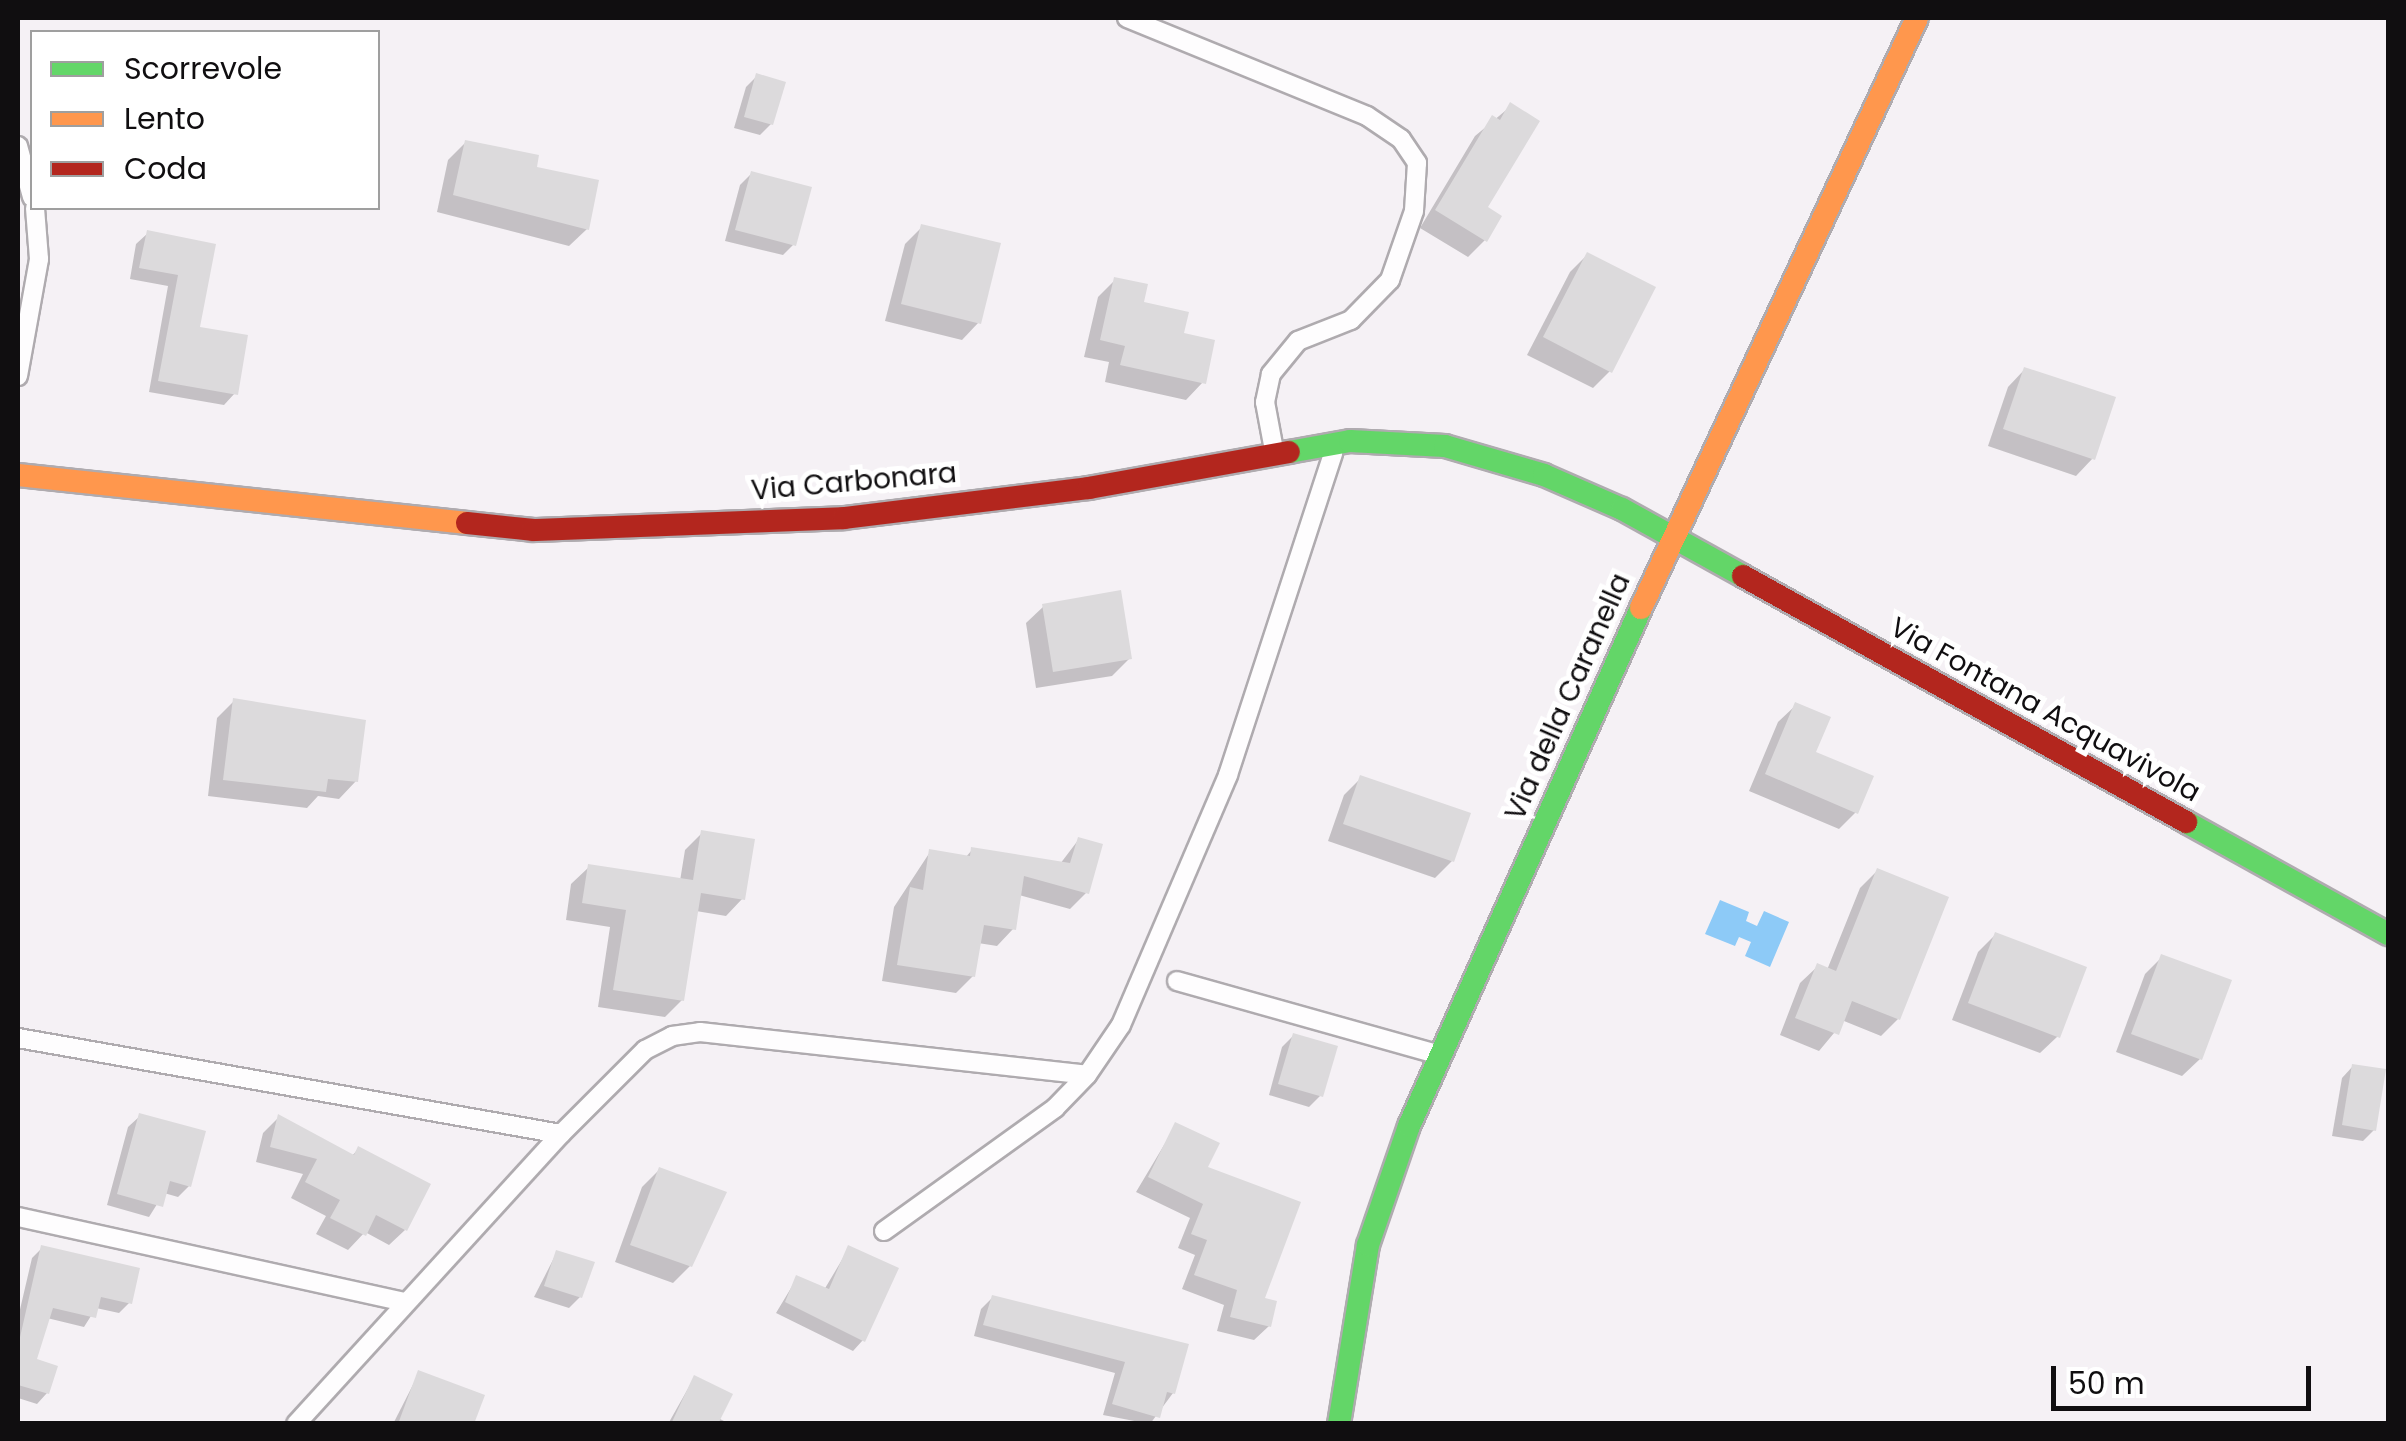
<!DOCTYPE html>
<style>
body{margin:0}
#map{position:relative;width:2406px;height:1441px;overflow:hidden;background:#f5f1f5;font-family:Poppins,sans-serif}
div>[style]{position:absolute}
.water>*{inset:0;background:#8dcaf7}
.shadow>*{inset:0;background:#0003}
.building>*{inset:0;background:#dcdadc}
.roads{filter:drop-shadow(2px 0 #afabaf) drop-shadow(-2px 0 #afabaf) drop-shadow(0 2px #afabaf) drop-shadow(0 -2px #afabaf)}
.lane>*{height:18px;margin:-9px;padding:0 9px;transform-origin:9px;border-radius:9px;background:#fefdfe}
.fast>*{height:22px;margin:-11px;padding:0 11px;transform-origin:11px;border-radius:11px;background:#63d668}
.slow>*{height:22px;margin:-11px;padding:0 11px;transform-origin:11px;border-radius:11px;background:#ff974d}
.jam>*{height:22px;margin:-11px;padding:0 11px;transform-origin:11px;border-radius:11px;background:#b3261e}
span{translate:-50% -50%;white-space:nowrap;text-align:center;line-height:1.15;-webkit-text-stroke:10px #fff;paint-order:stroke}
.street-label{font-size:28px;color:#100e10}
.frame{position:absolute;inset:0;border:20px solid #100e10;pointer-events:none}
.legend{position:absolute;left:30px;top:30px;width:350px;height:180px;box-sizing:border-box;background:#fff;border:2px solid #9f9f9f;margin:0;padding:12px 18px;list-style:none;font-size:30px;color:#100e10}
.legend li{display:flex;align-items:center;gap:20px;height:50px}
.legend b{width:50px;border:2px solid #9f9f9f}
.scale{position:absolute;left:2051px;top:1366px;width:260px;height:45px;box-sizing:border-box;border:5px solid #100e10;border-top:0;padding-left:12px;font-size:30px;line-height:35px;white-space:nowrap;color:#100e10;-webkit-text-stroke:8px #fff;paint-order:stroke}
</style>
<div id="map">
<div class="water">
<div style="clip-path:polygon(1720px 900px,1749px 912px,1746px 921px,1757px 926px,1764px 911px,1789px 922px,1770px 967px,1745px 956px,1751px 942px,1739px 937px,1735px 946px,1705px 934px)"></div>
</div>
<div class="shadow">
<div style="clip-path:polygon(757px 76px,771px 124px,760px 135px,734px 128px,746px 87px)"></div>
<div style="clip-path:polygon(1511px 106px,1485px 208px,1485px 240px,1468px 257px,1420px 228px,1475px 136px)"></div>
<div style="clip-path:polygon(466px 142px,534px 169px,587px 229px,569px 246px,437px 212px,448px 160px)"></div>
<div style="clip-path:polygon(751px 174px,794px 244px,783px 255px,725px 241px,740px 185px)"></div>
<div style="clip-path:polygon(922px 227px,979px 322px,962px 340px,885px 321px,905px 244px)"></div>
<div style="clip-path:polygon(148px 233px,213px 246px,197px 329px,235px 393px,224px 405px,149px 392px,168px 286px,130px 279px,136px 244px)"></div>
<div style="clip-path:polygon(1587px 255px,1610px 371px,1593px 388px,1527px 355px,1570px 272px)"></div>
<div style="clip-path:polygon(1115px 280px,1181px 335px,1203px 382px,1186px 400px,1105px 382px,1109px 362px,1084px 357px,1098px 297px)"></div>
<div style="clip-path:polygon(2025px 369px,2093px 458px,2076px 476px,1988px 446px,2008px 387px)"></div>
<div style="clip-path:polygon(1044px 606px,1130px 658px,1112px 676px,1036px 688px,1026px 623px)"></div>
<div style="clip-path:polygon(234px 701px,356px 781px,339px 799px,318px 796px,307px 808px,208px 796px,217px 718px)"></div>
<div style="clip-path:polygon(1796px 705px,1813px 753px,1856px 812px,1839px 829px,1749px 791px,1778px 722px)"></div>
<div style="clip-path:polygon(1361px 778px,1452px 861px,1435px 878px,1328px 841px,1344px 795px)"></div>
<div style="clip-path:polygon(702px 833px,743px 898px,726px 916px,696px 911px,682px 1000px,665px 1017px,598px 1007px,610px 927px,566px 920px,571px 884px,589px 867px,680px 881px,685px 850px)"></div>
<div style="clip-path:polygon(1079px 839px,1087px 892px,1070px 909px,1019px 895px,1013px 929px,997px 946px,978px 943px,973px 976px,956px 993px,882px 981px,894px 907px,930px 852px,965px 858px,972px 850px,1060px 864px)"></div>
<div style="clip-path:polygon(1877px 871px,1898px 1019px,1881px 1036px,1844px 1021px,1819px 1051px,1780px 1035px,1800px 983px,1818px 966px,1827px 970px,1860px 888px)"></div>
<div style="clip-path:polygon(1995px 935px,2058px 1036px,2040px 1053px,1952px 1020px,1978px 952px)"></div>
<div style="clip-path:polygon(2162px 957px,2200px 1059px,2182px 1076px,2116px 1052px,2145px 974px)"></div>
<div style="clip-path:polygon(1294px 1035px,1320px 1096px,1309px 1107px,1269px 1095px,1282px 1047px)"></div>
<div style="clip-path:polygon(2353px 1066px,2374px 1130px,2363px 1141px,2332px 1136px,2342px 1078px)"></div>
<div style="clip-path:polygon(140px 1116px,189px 1186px,178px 1197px,164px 1193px,149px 1217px,107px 1205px,128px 1127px)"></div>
<div style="clip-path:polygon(278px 1118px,352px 1156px,358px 1149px,405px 1230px,389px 1245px,365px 1232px,348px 1250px,316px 1234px,326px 1216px,291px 1198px,303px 1174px,256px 1162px,263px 1133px)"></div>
<div style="clip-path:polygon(1176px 1125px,1205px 1168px,1261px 1300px,1269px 1326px,1254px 1340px,1217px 1331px,1224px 1305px,1182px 1289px,1195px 1255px,1178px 1248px,1190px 1218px,1136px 1192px)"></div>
<div style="clip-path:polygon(659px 1170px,690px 1266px,673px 1283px,615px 1262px,642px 1187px)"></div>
<div style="clip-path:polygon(42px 1248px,130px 1302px,119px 1313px,96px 1308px,84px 1327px,47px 1318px,34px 1361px,47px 1393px,37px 1404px,18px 1398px,18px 1318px,32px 1258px)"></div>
<div style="clip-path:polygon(849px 1248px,863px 1340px,853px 1351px,776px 1313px,797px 1278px,824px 1290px)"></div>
<div style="clip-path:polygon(557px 1252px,580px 1297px,569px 1308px,534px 1297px)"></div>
<div style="clip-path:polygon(992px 1298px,1186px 1345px,1173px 1393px,1150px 1424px,1103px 1415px,1115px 1373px,974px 1336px,981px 1309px)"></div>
<div style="clip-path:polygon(419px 1373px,472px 1424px,393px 1424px)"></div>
<div style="clip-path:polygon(694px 1378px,718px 1418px,730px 1424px,668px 1424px)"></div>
</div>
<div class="building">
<div style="clip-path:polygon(756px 73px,786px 82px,773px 125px,744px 117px)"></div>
<div style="clip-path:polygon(1510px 102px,1540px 121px,1488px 207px,1502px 216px,1487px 242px,1435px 210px,1492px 115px,1500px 120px)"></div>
<div style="clip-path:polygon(465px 140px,539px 155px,537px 167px,599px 180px,589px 230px,453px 195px)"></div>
<div style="clip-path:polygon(751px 171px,812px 187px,796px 246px,735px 230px)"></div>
<div style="clip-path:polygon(921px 224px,1001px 243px,981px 324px,901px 304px)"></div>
<div style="clip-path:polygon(147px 230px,216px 244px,200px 327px,248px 335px,238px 395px,158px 381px,178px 275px,139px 268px)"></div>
<div style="clip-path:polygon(1587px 252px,1656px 287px,1612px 373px,1543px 337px)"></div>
<div style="clip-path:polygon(1114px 277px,1148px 284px,1144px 302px,1189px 312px,1184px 333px,1215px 340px,1206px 384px,1120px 365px,1125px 346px,1100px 340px)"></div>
<div style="clip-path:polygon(2024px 367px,2116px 397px,2095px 460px,2003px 429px)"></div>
<div style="clip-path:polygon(1121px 590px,1132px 659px,1053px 672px,1042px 604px)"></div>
<div style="clip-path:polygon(233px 698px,366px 720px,358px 782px,328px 779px,326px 792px,223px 780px)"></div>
<div style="clip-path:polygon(1795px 702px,1831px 717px,1816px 752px,1874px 776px,1858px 814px,1765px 774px)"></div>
<div style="clip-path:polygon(1360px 775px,1471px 813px,1454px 862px,1343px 824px)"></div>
<div style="clip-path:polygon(701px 830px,755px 839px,745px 900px,701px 893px,684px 1001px,613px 990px,626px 910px,582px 903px,588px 864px,693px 880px)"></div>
<div style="clip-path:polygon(1078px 837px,1103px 844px,1089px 894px,1024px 876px,1016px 930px,984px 925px,975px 977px,897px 965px,910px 887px,923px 890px,929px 849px,970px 856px,971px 847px,1070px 863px)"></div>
<div style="clip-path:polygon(1877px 868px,1949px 897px,1900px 1020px,1852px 1001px,1839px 1035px,1795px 1018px,1817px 963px,1836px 971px)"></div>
<div style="clip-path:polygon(1995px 932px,2087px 967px,2060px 1038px,1968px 1003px)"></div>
<div style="clip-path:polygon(2161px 954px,2232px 980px,2202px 1060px,2131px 1034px)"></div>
<div style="clip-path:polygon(1293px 1033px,1338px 1046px,1323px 1097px,1278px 1084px)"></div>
<div style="clip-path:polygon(2352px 1064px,2386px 1069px,2376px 1131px,2342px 1125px)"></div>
<div style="clip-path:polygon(139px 1113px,206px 1131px,191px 1187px,170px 1181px,163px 1207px,117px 1194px)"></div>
<div style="clip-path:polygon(278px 1114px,354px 1155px,358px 1146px,431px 1184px,407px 1231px,376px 1215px,366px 1236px,330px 1218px,340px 1200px,305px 1182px,317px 1159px,270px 1147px)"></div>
<div style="clip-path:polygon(1175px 1122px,1220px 1143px,1208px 1167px,1301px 1202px,1265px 1298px,1277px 1301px,1271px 1327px,1230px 1317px,1237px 1290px,1194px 1275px,1207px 1240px,1191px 1234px,1203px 1204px,1148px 1177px)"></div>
<div style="clip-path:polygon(659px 1167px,727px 1192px,692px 1267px,630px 1245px)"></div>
<div style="clip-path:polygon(41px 1245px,140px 1268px,132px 1304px,101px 1297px,96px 1318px,53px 1308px,37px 1359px,58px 1366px,49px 1394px,18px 1385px,18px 1346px)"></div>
<div style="clip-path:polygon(848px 1245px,899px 1268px,865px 1342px,785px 1302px,796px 1275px,829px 1289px)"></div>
<div style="clip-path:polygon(556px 1250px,595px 1262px,582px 1298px,544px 1286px)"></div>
<div style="clip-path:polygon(992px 1295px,1189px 1344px,1175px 1394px,1167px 1392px,1160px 1418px,1112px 1404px,1125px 1362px,983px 1325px)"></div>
<div style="clip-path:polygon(418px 1370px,485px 1395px,474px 1424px,398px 1424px)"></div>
<div style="clip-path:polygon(694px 1375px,733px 1394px,718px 1424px,671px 1424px)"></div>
</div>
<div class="roads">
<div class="lane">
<div style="left:1127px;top:18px;width:259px;rotate:22.2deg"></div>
<div style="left:1367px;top:116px;width:41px;rotate:34.1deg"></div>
<div style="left:1401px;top:139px;width:29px;rotate:56deg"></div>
<div style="left:1417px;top:163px;width:48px;rotate:93.6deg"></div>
<div style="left:1414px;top:211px;width:73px;rotate:109.2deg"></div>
<div style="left:1390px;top:280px;width:56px;rotate:134.3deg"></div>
<div style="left:1351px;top:320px;width:57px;rotate:158.4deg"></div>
<div style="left:1298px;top:341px;width:43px;rotate:129.3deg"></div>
<div style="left:1271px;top:374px;width:29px;rotate:102deg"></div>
<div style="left:1265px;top:402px;width:49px;rotate:79.4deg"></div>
<div style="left:18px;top:146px;width:53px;rotate:74.6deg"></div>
<div style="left:18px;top:376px;width:119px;rotate:-79.8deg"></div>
<div style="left:39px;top:259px;width:51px;rotate:-94.5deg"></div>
<div style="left:1177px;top:981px;width:269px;rotate:15.7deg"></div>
<div style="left:18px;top:1038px;width:551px;rotate:10.03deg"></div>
<div style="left:18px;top:1217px;width:395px;rotate:12.4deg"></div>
<div style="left:884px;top:1231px;width:211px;rotate:-35.7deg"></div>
<div style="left:1055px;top:1108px;width:46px;rotate:-45.9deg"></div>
<div style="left:296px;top:1424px;width:393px;rotate:-47.6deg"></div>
<div style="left:561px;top:1134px;width:119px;rotate:-45deg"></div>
<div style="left:645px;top:1050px;width:30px;rotate:-27deg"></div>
<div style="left:672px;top:1036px;width:28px;rotate:-8deg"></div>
<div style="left:700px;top:1032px;width:389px;rotate:6.3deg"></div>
<div style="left:1087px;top:1075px;width:60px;rotate:-55.8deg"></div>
<div style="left:1121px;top:1025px;width:272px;rotate:-66.8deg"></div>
<div style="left:1228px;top:775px;width:339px;rotate:-71.9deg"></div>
</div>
<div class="fast">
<div style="left:1289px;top:452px;width:62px;rotate:-10.2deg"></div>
<div style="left:1350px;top:441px;width:95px;rotate:3deg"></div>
<div style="left:1445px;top:446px;width:103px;rotate:16.3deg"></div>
<div style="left:1544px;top:475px;width:85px;rotate:23.6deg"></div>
<div style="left:1622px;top:509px;width:138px;rotate:29deg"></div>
<div style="left:2186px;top:822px;width:231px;rotate:29deg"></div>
<div style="left:1339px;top:1424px;width:181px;rotate:-80.8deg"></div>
<div style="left:1368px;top:1245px;width:126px;rotate:-71deg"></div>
<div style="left:1409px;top:1126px;width:568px;rotate:-65.87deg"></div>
</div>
<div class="slow">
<div style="left:18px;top:475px;width:452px;rotate:6.1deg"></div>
<div style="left:1641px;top:608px;width:651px;rotate:-64.93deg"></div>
</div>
<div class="jam">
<div style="left:467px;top:523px;width:67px;rotate:6deg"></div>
<div style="left:534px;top:530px;width:310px;rotate:-2.2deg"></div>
<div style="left:844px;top:518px;width:247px;rotate:-7deg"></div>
<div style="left:1089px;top:488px;width:203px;rotate:-10.2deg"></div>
<div style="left:1743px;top:576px;width:507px;rotate:29.04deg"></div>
</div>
</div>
<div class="street-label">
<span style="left:854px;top:482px;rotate:-5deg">Via Carbonara</span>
<span style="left:1568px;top:697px;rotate:-66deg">Via della Caranella</span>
<span style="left:2045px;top:710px;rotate:29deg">Via Fontana Acquavivola</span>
</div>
<div class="frame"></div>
<ul class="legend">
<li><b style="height:12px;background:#63d668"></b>Scorrevole</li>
<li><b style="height:12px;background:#ff974d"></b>Lento</li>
<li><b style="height:12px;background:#b3261e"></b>Coda</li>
</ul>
<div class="scale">50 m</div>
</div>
